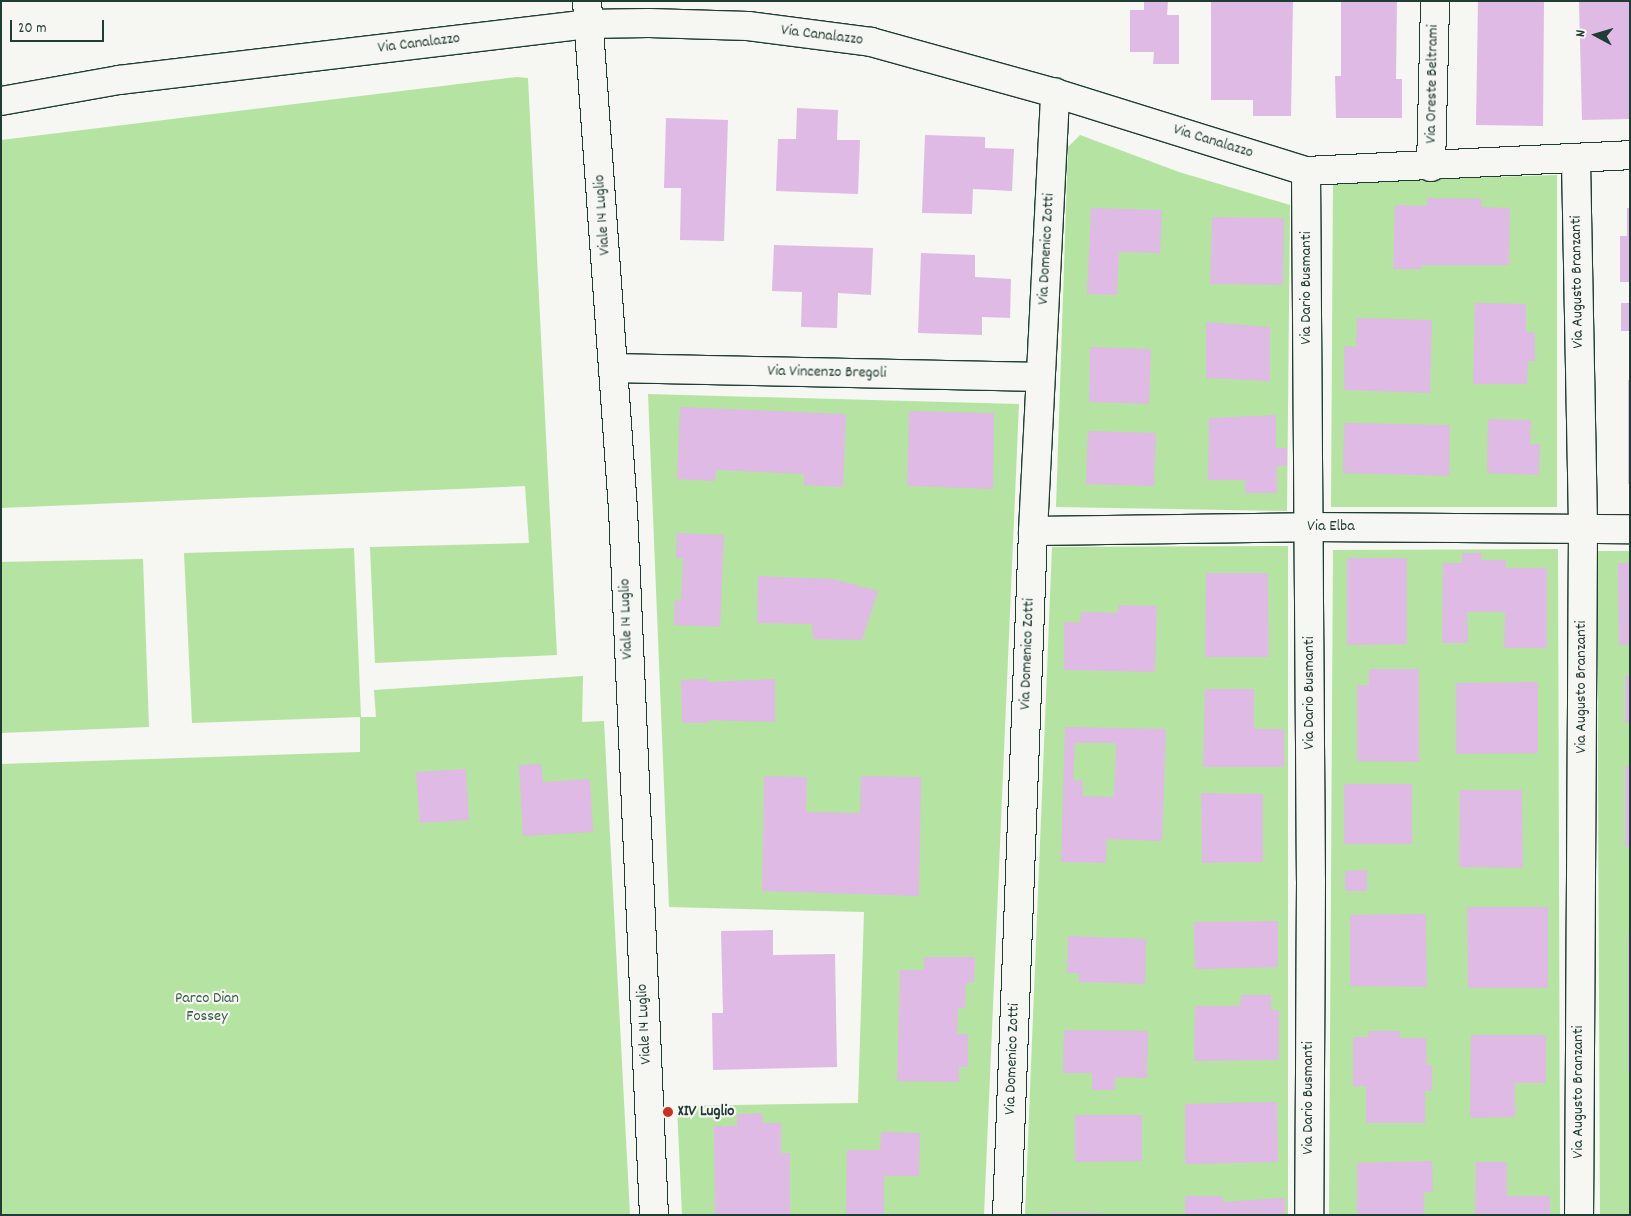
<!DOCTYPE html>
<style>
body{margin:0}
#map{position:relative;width:1631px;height:1216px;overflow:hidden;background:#f6f6f2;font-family:Dekko,sans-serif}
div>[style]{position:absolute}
.green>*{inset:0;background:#b5e3a1}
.building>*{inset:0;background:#dfbae4}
.roads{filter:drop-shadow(1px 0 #1f3d34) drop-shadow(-1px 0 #1f3d34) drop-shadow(0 1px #1f3d34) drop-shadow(0 -1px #1f3d34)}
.minor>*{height:28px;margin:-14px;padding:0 14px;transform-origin:14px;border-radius:14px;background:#f6f6f2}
.tertiary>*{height:28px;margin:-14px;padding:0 14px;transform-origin:14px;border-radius:14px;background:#f6f6f2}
.dots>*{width:14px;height:14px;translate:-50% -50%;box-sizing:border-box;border:2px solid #f6f6f2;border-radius:50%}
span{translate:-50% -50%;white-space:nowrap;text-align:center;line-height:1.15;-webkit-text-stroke:4.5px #f6f6f2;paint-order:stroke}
.street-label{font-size:16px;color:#1f3d34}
.park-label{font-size:16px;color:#3d5e4a}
.poi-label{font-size:16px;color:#1f3d34;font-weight:700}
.left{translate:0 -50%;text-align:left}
.frame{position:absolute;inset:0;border:2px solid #1f3d34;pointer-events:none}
.north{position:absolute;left:1571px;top:10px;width:50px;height:50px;-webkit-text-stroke:4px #f6f6f2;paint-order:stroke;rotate:276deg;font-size:14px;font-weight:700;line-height:20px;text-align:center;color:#1f3d34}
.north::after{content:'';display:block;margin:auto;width:18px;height:22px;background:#1f3d34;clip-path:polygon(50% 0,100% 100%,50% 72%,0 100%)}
.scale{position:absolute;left:10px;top:20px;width:94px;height:22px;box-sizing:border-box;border:2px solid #1f3d34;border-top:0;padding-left:6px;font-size:15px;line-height:18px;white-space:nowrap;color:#1f3d34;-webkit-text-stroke:4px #f6f6f2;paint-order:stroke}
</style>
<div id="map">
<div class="green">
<div style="clip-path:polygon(517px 77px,528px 78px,557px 655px,375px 663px,370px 547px,529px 543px,525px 486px,1px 508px,1px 140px)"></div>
<div style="clip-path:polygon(1080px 135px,1179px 172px,1290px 205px,1287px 511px,1056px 507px,1068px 147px)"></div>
<div style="clip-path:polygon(1557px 175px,1557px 507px,1331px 507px,1333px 182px)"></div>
<div style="clip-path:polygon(648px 394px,1019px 404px,984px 1215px,682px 1215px,677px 1106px,858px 1103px,864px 912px,669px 907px)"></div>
<div style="clip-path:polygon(1288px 546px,1288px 1215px,1025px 1215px,1052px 547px)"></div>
<div style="clip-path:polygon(354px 548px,361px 717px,376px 717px,374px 690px,583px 676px,582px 722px,604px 721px,630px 1215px,1px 1215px,1px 764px,360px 752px,360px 717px,192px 723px,184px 553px)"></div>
<div style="clip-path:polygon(1558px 549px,1560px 1215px,1329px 1215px,1333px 550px)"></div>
<div style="clip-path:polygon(1597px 551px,1630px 551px,1630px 1215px,1600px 1215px)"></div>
<div style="clip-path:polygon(143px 559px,149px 727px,1px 733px,1px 562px)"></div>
</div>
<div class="building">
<div style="clip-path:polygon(1144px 1px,1168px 1px,1167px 15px,1179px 15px,1179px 64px,1153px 64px,1154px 52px,1130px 52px,1130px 10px,1144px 10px)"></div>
<div style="clip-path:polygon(1211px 1px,1293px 1px,1291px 116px,1253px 116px,1253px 100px,1211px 100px)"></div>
<div style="clip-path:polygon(1341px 1px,1397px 1px,1396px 79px,1402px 79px,1402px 118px,1336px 118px,1335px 76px,1341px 76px)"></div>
<div style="clip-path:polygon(1478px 1px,1544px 1px,1543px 126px,1476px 125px)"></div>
<div style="clip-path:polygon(1579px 1px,1630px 1px,1630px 119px,1582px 120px)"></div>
<div style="clip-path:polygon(797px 108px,838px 110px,837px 140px,860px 140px,858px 194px,776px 191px,778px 139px,796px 139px)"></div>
<div style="clip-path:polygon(666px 118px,728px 120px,724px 241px,680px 240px,681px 188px,664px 188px)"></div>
<div style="clip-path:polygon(925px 135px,985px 137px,985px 148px,1014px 149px,1012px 191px,973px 189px,972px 214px,922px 213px)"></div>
<div style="clip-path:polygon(1427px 198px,1482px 199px,1481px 207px,1510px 208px,1509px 265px,1422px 265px,1422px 269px,1393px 269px,1395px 205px,1427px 206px)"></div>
<div style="clip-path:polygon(1091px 208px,1162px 210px,1160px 253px,1119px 252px,1117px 295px,1087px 294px)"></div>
<div style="clip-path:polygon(1627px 208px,1630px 208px,1630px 282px,1620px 282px,1620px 236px,1627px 236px)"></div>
<div style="clip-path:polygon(1212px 217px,1284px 218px,1283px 285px,1210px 284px)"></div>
<div style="clip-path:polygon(774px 245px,873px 248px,871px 295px,838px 293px,837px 328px,801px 327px,802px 292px,772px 291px)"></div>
<div style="clip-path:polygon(921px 253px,975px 255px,975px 277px,1011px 279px,1010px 318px,982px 317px,982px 335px,918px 333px)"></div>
<div style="clip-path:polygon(1475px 303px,1526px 304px,1526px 332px,1535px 333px,1535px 361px,1528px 361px,1527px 384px,1473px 384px)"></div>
<div style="clip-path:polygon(1621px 303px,1630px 303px,1630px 331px,1621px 331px)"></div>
<div style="clip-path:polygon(1357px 318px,1432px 320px,1430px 393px,1344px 390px,1344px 346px,1356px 347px)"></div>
<div style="clip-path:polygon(1206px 322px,1270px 327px,1270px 381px,1206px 378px)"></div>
<div style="clip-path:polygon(1090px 347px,1151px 349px,1149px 404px,1089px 402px)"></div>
<div style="clip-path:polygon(1628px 380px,1630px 380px,1630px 484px,1628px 484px)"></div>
<div style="clip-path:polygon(680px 407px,846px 414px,843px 487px,804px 485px,804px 474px,716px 470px,715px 481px,677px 479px)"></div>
<div style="clip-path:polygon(909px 411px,994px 413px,993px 489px,907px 486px)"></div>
<div style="clip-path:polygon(1276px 415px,1276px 448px,1287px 448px,1287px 466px,1277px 466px,1277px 493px,1245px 493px,1245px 480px,1208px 480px,1209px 418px)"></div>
<div style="clip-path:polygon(1488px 419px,1531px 420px,1530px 444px,1540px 444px,1539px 475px,1487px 473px)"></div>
<div style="clip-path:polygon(1344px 423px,1450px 425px,1449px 476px,1343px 473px)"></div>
<div style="clip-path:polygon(1088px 431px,1156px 433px,1154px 486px,1086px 484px)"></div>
<div style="clip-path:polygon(677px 533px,724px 535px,720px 627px,674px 625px,675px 600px,681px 601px,683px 558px,676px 558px)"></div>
<div style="clip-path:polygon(1462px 553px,1482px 553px,1481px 560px,1506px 560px,1505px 568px,1547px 568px,1547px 648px,1504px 648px,1505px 612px,1467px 612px,1468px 643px,1442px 643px,1443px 563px,1462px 563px)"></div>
<div style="clip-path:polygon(1347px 558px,1407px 558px,1407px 644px,1347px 645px)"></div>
<div style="clip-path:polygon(1618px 563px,1630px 563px,1630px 645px,1619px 645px)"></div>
<div style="clip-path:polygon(1206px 573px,1268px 573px,1269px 657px,1205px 657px)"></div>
<div style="clip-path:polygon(758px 576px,833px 579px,878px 591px,862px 640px,813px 639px,812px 624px,757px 623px)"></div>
<div style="clip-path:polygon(1119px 605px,1157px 606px,1155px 672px,1064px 670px,1064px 622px,1080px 623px,1081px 612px,1118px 613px)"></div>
<div style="clip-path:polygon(1369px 669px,1419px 669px,1419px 762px,1357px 761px,1357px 685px,1369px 685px)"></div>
<div style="clip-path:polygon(1625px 676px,1630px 676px,1630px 723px,1625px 723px)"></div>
<div style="clip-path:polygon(708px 679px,708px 682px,775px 679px,775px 722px,709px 720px,709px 723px,682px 723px,681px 680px)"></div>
<div style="clip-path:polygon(1538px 682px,1538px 753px,1456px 754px,1456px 683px)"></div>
<div style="clip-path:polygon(1205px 689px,1254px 689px,1254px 729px,1284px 729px,1284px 767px,1203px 767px)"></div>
<div style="clip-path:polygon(evenodd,1065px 727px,1166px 729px,1162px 841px,1107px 839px,1106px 863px,1061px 862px,1065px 727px,1075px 743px,1116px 743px,1114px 797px,1083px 796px,1082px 780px,1073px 780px,1075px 743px)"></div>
<div style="clip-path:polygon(541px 764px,543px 782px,590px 779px,593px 832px,523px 836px,519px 765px)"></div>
<div style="clip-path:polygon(1625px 766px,1630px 766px,1630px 847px,1625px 847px)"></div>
<div style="clip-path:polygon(466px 769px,469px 820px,420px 823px,416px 772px)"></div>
<div style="clip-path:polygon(764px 776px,807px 777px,806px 812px,860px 813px,861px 776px,921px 777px,919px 896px,762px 891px)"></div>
<div style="clip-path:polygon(1344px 784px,1412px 784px,1412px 844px,1344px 844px)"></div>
<div style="clip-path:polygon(1460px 790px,1522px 790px,1523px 868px,1459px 867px)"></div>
<div style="clip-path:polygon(1201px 793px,1263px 794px,1263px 862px,1202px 863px)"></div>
<div style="clip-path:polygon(1367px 870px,1367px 891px,1345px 891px,1345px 871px)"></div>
<div style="clip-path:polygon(1467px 907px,1548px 907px,1548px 988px,1468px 988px)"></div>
<div style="clip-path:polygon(1426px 914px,1427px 987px,1350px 986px,1350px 915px)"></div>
<div style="clip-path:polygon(1278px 921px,1278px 967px,1195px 969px,1194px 922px)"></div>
<div style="clip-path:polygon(773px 930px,773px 955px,835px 954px,837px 1067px,713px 1070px,712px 1013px,723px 1013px,721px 931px)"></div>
<div style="clip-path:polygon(1628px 933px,1630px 933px,1630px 1071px,1628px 1071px)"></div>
<div style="clip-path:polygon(1068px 936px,1146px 939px,1145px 984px,1079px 982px,1079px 973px,1067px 973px)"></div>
<div style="clip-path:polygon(924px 957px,975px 957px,974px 982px,966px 983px,965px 1008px,958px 1008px,957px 1034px,968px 1034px,968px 1067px,959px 1067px,959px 1082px,897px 1081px,900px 970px,924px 970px)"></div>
<div style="clip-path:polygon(1241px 995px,1271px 995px,1271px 1010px,1279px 1010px,1279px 1060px,1194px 1061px,1195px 1006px,1240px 1006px)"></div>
<div style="clip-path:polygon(1064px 1030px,1148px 1031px,1147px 1078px,1115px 1077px,1115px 1090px,1092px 1090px,1092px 1073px,1063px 1073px)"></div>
<div style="clip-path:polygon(1369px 1031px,1400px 1031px,1400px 1038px,1426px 1038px,1427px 1065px,1432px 1065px,1432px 1091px,1425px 1091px,1425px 1123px,1366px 1123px,1366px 1086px,1353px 1087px,1353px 1037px,1368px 1037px)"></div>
<div style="clip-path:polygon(1471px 1035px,1546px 1035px,1546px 1083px,1515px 1083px,1515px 1117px,1470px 1118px)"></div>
<div style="clip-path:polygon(1277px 1102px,1278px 1162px,1185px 1164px,1185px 1104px)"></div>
<div style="clip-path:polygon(762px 1113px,763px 1123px,781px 1123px,781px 1153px,790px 1153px,790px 1214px,715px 1215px,714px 1126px,737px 1126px,737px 1114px)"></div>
<div style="clip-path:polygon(1075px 1115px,1142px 1115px,1142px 1161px,1075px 1162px)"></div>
<div style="clip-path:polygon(881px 1132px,920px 1133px,919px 1176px,884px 1176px,884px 1215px,846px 1215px,847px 1150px,880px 1150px)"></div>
<div style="clip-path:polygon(1432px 1161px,1433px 1192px,1424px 1192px,1424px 1215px,1357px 1214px,1357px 1163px)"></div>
<div style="clip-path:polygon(1476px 1162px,1507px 1162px,1507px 1196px,1550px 1196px,1550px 1215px,1475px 1215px)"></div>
<div style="clip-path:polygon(1185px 1196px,1223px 1196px,1223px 1202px,1285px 1198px,1285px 1215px,1185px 1215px)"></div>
<div style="clip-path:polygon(1050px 1212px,1103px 1213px,1103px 1215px,1050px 1215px)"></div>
</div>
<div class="roads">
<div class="minor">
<div style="left:1576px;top:160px;width:369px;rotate:88.9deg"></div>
<div style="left:1583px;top:529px;width:686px;rotate:90.33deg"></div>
<div style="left:1431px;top:167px;width:166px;rotate:-88.6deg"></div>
<div style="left:1306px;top:171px;width:710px;rotate:89.6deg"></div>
<div style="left:1311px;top:881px;width:334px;rotate:90.3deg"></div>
<div style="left:613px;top:368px;width:427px;rotate:1.2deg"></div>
<div style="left:1033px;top:531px;width:276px;rotate:-0.8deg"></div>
<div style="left:1309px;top:527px;width:321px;rotate:0.4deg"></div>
<div style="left:1007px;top:1215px;width:684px;rotate:-87.82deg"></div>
<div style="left:1033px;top:531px;width:439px;rotate:-87.1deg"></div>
</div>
<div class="tertiary">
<div style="left:587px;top:1px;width:509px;rotate:85.95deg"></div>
<div style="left:623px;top:509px;width:707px;rotate:87.49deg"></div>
<div style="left:1px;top:101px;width:120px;rotate:-10.1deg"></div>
<div style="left:119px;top:80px;width:472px;rotate:-6.8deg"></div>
<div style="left:588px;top:24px;width:61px;rotate:-0.9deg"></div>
<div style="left:649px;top:23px;width:99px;rotate:1.7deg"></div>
<div style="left:748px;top:26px;width:124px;rotate:7.4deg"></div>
<div style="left:871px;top:42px;width:191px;rotate:15.5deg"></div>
<div style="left:1055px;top:93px;width:263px;rotate:17.3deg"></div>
<div style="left:1306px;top:171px;width:324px;rotate:-2.8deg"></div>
</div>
</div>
<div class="dots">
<div style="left:668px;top:1112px;background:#c8321e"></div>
</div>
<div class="street-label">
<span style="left:822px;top:36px;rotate:7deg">Via Canalazzo</span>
<span style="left:419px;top:44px;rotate:-7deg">Via Canalazzo</span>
<span style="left:1433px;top:84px;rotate:-89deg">Via Oreste Beltrami</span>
<span style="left:1213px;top:142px;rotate:17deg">Via Canalazzo</span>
<span style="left:603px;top:215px;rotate:-94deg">Viale 14 Luglio</span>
<span style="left:1047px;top:249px;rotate:-87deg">Via Domenico Zotti</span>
<span style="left:1578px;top:282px;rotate:-91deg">Via Augusto Branzanti</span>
<span style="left:1307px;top:288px;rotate:-90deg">Via Dario Busmanti</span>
<span style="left:827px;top:373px;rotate:1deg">Via Vincenzo Bregoli</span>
<span style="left:1331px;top:527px">Via Elba</span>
<span style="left:627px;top:619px;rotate:-92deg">Viale 14 Luglio</span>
<span style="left:1028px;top:654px;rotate:-88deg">Via Domenico Zotti</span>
<span style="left:1582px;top:687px;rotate:-90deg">Via Augusto Branzanti</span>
<span style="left:1310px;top:693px;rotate:-90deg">Via Dario Busmanti</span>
<span style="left:645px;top:1024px;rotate:-93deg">Viale 14 Luglio</span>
<span style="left:1013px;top:1059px;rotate:-88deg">Via Domenico Zotti</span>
<span style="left:1579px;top:1092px;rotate:-90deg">Via Augusto Branzanti</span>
<span style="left:1309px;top:1098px;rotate:-90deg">Via Dario Busmanti</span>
</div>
<div class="park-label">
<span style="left:207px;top:1008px">Parco Dian<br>Fossey</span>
</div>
<div class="poi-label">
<span class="left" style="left:678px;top:1112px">XIV Luglio</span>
</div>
<div class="frame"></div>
<div class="north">N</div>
<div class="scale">20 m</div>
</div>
